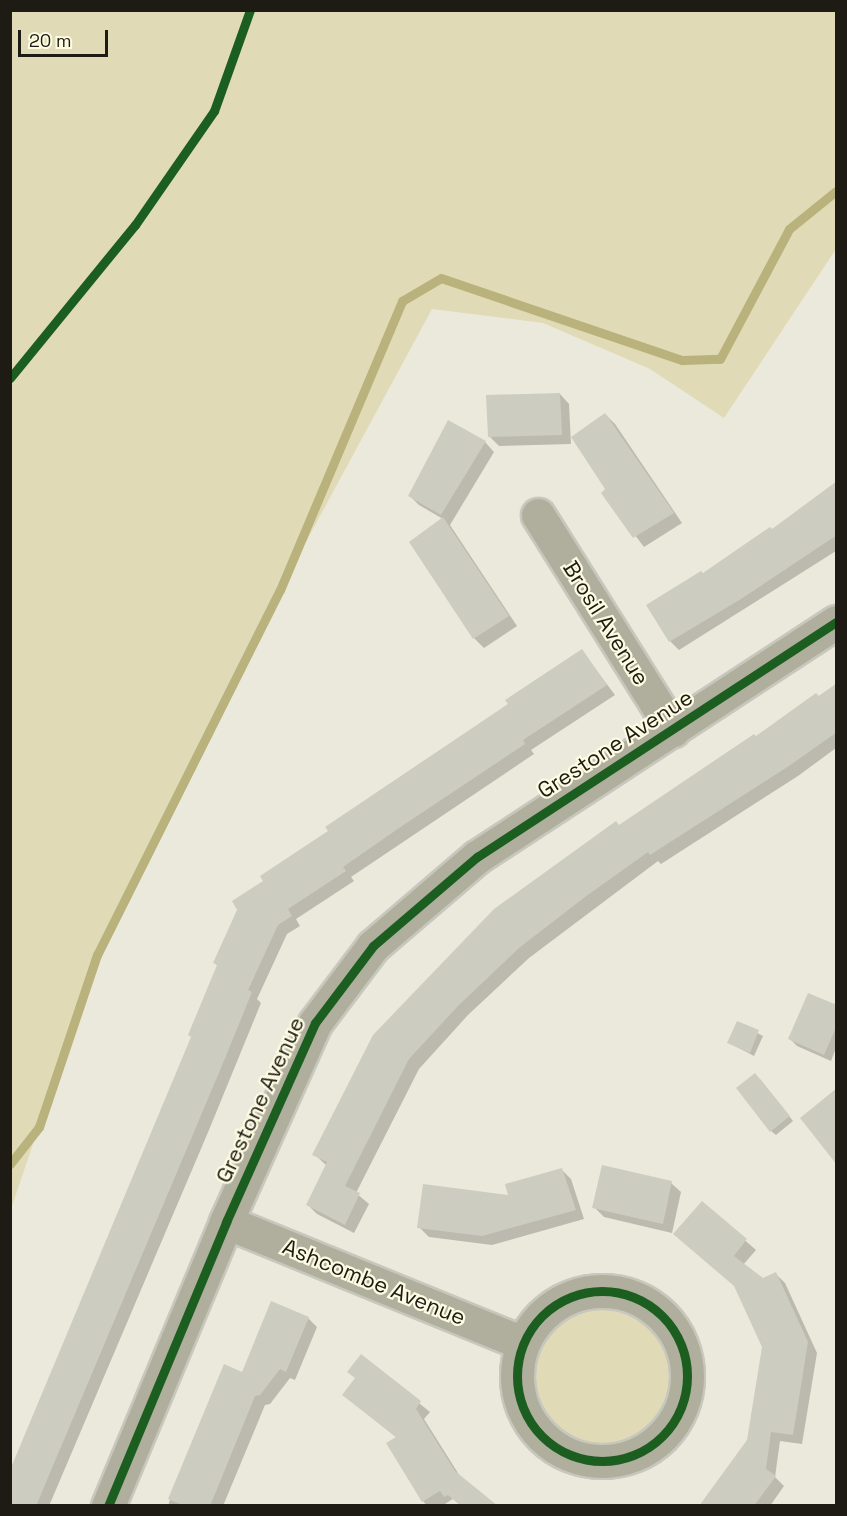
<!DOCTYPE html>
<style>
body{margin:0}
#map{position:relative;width:847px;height:1516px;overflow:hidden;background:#ebe9db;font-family:"Space Grotesk",sans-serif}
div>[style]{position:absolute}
.green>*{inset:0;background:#e0dbb6}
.round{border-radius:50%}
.shadow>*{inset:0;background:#0003}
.stream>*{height:9px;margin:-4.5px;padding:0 4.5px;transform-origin:4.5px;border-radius:4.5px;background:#b9b27c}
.building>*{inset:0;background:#cdccc1}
.roads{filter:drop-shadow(2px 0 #c8c7bd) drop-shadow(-2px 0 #c8c7bd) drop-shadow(0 2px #c8c7bd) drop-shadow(0 -2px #c8c7bd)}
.minor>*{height:33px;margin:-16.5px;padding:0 16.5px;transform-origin:16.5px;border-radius:16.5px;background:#b0ae9d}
.minor>.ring{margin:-16.5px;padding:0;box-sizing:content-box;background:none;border:33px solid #b0ae9d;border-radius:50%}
.cycleway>*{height:9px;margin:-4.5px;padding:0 4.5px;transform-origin:4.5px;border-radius:4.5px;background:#1b5e20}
.cycleway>.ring{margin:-4.5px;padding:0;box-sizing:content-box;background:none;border:9px solid #1b5e20;border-radius:50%}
span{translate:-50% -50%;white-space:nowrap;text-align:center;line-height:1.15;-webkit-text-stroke:4.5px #fefbe3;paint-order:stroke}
.street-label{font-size:22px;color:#1d1b13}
.frame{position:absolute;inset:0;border:12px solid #1d1b13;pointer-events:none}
.scale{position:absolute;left:18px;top:30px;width:90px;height:27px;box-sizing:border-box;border:3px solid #1d1b13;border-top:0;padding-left:8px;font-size:18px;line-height:21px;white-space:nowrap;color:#1d1b13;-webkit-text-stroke:4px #fefbe3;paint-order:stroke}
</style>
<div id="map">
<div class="green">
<div style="clip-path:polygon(11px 10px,836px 11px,836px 249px,724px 418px,650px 369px,543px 323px,432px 309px,280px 590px,97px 955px,11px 1209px)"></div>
<div class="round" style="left:534px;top:1306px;width:138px;height:138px"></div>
</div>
<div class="shadow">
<div style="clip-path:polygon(560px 394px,569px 404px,571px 444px,499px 446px,490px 437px)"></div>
<div style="clip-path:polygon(605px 414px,615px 424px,682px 523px,644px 547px,603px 493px,608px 490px)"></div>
<div style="clip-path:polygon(485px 442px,494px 452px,450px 525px,517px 626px,484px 648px,474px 638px,443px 519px,419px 505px,410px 496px)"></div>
<div style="clip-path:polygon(836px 483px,836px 551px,679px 650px,670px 641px,703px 575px,772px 530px)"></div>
<div style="clip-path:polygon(582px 651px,615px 695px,531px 750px,534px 754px,351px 877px,354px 881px,296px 919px,300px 926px,287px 934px,257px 999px,261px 1003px,209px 1130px,49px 1506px,10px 1506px,192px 1038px,218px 966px,215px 963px,266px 882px,330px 832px)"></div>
<div style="clip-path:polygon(836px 685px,836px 748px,798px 776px,661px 864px,658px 861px,529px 958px,468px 1015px,419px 1069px,356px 1193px,369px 1204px,354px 1233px,317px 1214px,308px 1205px,327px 1166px,314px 1154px,619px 826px)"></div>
<div style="clip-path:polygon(836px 1006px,836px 1048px,831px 1061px,797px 1046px,790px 1039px)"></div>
<div style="clip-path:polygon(738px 1023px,763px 1036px,754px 1056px,729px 1043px)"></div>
<div style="clip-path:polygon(760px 1079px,793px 1121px,776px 1135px,771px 1131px)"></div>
<div style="clip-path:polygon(562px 1170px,571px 1179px,584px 1219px,492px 1245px,429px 1237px,419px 1227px,510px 1197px)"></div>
<div style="clip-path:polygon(671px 1183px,681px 1192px,672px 1233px,604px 1217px,594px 1207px)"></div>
<div style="clip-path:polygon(702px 1203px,756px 1250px,743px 1265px,763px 1280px,776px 1274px,785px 1283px,817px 1353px,802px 1444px,780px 1441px,775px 1477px,784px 1486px,770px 1506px,716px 1506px,749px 1441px,763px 1347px)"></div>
<div style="clip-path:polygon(308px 1318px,317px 1327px,295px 1380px,290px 1378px,270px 1404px,265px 1405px,223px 1506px,168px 1506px,172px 1493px,243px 1374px)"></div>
<div style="clip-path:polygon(361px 1356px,430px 1412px,424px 1419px,468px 1489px,442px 1506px,427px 1506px,423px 1501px,388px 1444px,397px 1438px,344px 1395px,356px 1379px)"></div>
</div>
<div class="stream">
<div style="left:10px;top:1164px;width:47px;rotate:-51.9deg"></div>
<div style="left:39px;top:1127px;width:182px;rotate:-71.4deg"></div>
<div style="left:97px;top:955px;width:408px;rotate:-63.4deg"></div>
<div style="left:280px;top:590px;width:314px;rotate:-67.1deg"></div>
<div style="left:402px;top:301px;width:45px;rotate:-30.5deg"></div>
<div style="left:441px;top:278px;width:255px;rotate:18.8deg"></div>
<div style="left:682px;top:360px;width:38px;rotate:-2deg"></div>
<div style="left:720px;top:359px;width:147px;rotate:-62deg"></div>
<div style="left:789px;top:229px;width:60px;rotate:-39deg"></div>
</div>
<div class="building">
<div style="clip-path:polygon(560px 393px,562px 435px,488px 437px,486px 395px)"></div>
<div style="clip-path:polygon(605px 413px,674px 513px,633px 538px,601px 493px,605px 489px,571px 437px)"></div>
<div style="clip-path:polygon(448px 420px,486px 441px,441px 515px,408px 496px)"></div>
<div style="clip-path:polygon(837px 481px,837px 535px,741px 599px,669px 642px,646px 605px,701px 571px,703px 573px,770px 527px,772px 529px)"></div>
<div style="clip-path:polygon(443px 517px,509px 616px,473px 639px,409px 542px)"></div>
<div style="clip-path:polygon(582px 649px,607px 685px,523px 740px,525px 744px,402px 826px,343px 867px,346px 871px,288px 909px,292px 916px,278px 925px,248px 990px,252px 992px,226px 1056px,36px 1506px,10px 1506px,10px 1470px,191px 1037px,188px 1035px,217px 965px,213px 963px,237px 910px,232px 901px,263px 881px,260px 876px,328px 831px,325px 827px,508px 704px,505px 700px)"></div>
<div style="clip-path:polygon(837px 683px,837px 732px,789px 766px,650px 855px,648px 852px,585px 897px,519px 948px,458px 1006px,409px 1059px,345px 1186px,360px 1193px,345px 1225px,306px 1205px,327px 1162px,312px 1155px,373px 1035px,494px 909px,616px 821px,619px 825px,754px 734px,756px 736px,816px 693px,819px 696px)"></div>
<div style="clip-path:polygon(808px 993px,837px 1005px,837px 1025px,824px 1055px,788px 1039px)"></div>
<div style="clip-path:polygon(737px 1021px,759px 1030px,750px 1053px,727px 1043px)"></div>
<div style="clip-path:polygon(755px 1073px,790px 1116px,770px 1132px,736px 1088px)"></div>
<div style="clip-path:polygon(837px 1088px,837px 1165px,800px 1118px)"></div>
<div style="clip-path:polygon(602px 1165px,672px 1181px,663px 1224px,592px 1208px)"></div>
<div style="clip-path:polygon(562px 1168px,576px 1210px,482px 1236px,417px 1228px,423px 1184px,508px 1195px,505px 1184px)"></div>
<div style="clip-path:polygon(702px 1201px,747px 1239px,734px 1256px,763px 1278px,776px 1272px,808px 1342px,793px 1435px,771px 1432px,766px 1469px,776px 1476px,754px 1506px,699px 1506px,747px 1440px,762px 1347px,734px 1286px,673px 1234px)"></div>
<div style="clip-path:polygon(271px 1301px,309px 1317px,286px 1372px,280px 1369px,260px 1395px,255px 1396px,210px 1506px,185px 1506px,168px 1499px,224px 1364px,242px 1372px)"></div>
<div style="clip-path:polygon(361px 1354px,421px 1401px,416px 1409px,455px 1471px,498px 1506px,461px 1506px,448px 1495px,444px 1497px,440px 1491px,422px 1502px,386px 1443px,396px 1437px,342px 1395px,355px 1378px,347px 1372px)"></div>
</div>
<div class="roads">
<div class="minor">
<div style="left:538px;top:515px;width:254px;rotate:57.9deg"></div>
<div style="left:226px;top:1222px;width:320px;rotate:22.2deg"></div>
<div class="ring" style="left:517px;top:1291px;width:137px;height:137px"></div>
<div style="left:108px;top:1506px;width:308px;rotate:-67.4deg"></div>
<div style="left:226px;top:1222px;width:218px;rotate:-65.9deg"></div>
<div style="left:315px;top:1023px;width:96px;rotate:-53deg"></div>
<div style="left:373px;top:946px;width:137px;rotate:-40.6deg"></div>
<div style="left:477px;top:857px;width:429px;rotate:-33.2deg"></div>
</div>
</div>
<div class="cycleway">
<div style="left:10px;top:378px;width:198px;rotate:-50.8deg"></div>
<div style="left:135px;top:225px;width:139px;rotate:-55.3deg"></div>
<div style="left:214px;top:111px;width:107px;rotate:-70.4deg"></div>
<div class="ring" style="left:517px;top:1291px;width:161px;height:161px"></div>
<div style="left:108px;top:1506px;width:308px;rotate:-67.4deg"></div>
<div style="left:226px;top:1222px;width:218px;rotate:-65.9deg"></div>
<div style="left:315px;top:1023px;width:96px;rotate:-53deg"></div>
<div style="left:373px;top:946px;width:137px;rotate:-40.6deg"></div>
<div style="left:477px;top:857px;width:429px;rotate:-33.2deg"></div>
</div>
<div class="street-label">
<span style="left:606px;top:623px;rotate:58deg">Brosil Avenue</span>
<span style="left:615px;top:744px;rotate:-33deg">Grestone Avenue</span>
<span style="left:260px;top:1100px;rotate:-65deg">Grestone Avenue</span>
<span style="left:374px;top:1282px;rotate:22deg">Ashcombe Avenue</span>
</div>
<div class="frame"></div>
<div class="scale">20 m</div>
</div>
